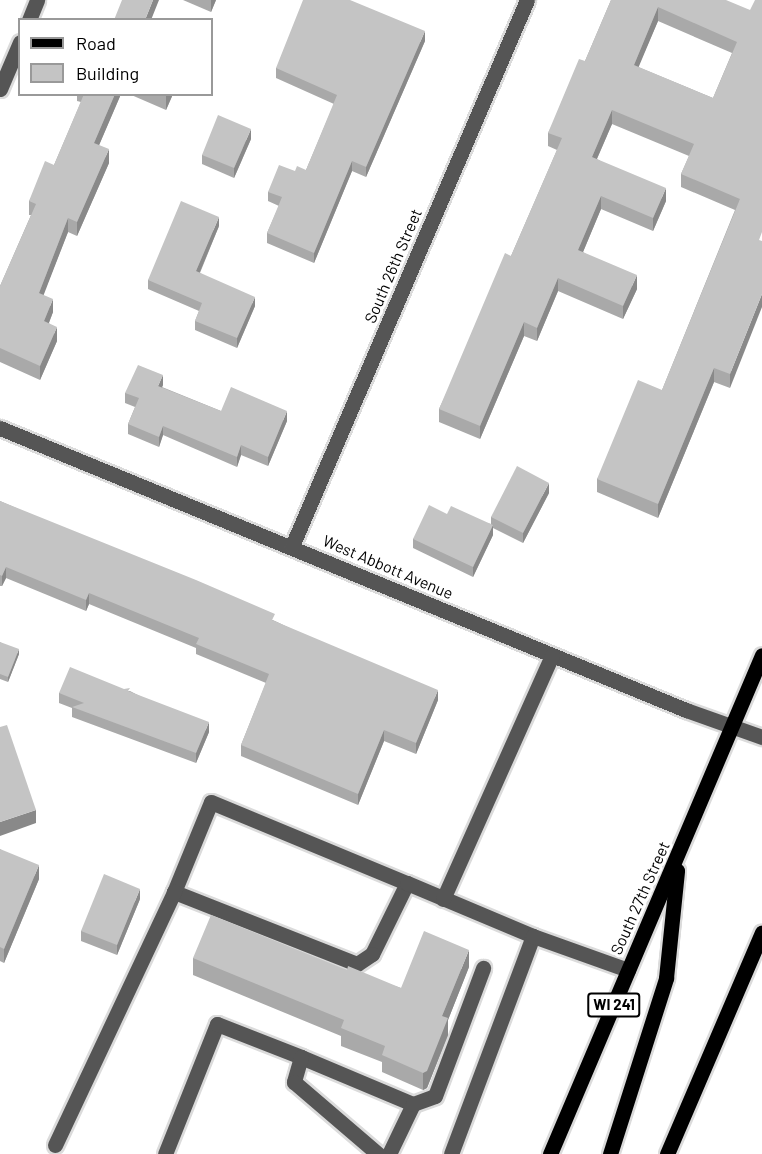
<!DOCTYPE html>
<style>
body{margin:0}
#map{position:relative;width:762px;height:1154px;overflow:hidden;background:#fff;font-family:Barlow,sans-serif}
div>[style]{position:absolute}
.roads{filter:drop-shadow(2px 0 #dbdbdb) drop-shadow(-2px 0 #dbdbdb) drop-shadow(0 2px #dbdbdb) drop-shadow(0 -2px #dbdbdb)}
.minor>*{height:15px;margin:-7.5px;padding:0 7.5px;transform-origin:7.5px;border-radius:7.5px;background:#555}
.major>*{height:15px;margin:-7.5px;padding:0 7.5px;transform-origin:7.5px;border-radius:7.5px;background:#000}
.wall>*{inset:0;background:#a9a9a9}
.shaded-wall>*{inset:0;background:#898989}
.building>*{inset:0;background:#c4c4c4}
span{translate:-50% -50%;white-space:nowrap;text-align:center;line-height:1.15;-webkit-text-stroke:6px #fff;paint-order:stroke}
.shield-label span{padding:2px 4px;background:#fff;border:2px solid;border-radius:4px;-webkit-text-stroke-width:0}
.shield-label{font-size:15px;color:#000;font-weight:700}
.street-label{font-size:16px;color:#000}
.legend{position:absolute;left:18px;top:18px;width:195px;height:78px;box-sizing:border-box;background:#fff;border:2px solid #999;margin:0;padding:8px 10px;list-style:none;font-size:18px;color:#000}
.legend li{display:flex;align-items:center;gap:12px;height:30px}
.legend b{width:30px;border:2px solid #999}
</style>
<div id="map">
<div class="roads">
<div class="minor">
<div style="left:29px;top:20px;width:22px;rotate:-68deg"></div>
<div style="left:0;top:89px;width:51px;rotate:-66.9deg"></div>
<div style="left:0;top:428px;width:742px;rotate:22.35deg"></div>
<div style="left:686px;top:710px;width:81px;rotate:19.6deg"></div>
<div style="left:292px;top:546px;width:594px;rotate:-66.71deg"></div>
<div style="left:407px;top:883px;width:79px;rotate:116.2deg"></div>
<div style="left:372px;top:954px;width:18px;rotate:146deg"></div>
<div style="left:357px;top:964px;width:197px;rotate:-158.5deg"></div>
<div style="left:174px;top:892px;width:97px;rotate:-67.7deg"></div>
<div style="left:211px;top:802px;width:212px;rotate:22.5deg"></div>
<div style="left:407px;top:883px;width:137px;rotate:22.8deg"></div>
<div style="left:443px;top:899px;width:267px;rotate:-65.9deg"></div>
<div style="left:301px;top:1057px;width:121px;rotate:22.8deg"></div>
<div style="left:413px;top:1104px;width:55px;rotate:115.6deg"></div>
<div style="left:413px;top:1104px;width:23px;rotate:-20deg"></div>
<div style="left:435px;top:1096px;width:137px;rotate:-69.4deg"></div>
<div style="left:55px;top:1145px;width:280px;rotate:-64.8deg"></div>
<div style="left:165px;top:1154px;width:140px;rotate:-68.2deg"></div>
<div style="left:217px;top:1024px;width:90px;rotate:21.4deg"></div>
<div style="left:301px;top:1057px;width:26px;rotate:106deg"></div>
<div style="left:294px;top:1082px;width:111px;rotate:40.6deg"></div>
<div style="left:451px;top:1154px;width:233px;rotate:-69.4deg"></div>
<div style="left:533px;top:936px;width:101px;rotate:19.7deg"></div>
</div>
<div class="major">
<div style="left:550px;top:1154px;width:542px;rotate:-66.98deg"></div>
<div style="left:610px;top:1154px;width:185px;rotate:-72.3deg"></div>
<div style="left:666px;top:978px;width:108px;rotate:-84.1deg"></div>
<div style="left:667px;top:1154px;width:241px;rotate:-66.8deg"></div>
</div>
</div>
<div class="wall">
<div style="clip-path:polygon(183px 0,216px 0,211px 12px)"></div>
<div style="clip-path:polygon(evenodd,611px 0,750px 10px,730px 388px,714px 382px,658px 518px,597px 492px,597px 479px,662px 390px,735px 210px,681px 187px,681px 174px,689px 156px,612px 124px,597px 159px,666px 201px,653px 231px,601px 209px,583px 252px,637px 289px,623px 319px,558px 291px,537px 341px,524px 336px,480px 439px,439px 422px,439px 409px,511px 256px,557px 150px,548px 146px,548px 133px,585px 61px,611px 0,658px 21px,732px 53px,713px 98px,638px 67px,658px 21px)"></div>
<div style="clip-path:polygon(425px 41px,366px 177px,352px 171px,314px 263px,267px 243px,267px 233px,279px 206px,268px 201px,268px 192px,295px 171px,306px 170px,334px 104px,276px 78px,276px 68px)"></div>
<div style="clip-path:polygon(77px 94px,121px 94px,99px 145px,109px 163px,77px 236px,68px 232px,43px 295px,53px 312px,49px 323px,57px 341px,40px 380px,0 362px,0 286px,31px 215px,29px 215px,29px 201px,54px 165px,81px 102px,77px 101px)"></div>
<div style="clip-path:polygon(129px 94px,173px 94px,166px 110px)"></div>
<div style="clip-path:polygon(251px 139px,234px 178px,202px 164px,202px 155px)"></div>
<div style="clip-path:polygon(219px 226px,200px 273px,255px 306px,237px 348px,195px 330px,195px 321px,199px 311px,148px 289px,148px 280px)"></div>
<div style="clip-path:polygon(163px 385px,162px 387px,221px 411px,287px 421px,268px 466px,241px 455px,237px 467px,163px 435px,159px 447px,128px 434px,128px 424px,135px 407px,125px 403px,125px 393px)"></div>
<div style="clip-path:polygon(549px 493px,523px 543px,493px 528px,493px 535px,473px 577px,413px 548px,413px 539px,447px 514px,491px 524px,491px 517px)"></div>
<div style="clip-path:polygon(0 501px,275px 621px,438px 700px,416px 754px,384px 741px,358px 805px,241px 756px,241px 745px,266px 683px,196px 654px,196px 648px,89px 604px,86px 611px,6px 578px,2px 586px,0 586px)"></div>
<div style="clip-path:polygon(0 642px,19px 654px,8px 682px,0 679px)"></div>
<div style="clip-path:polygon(130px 691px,209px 732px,196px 763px,72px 717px,72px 708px,59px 703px,59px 693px)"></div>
<div style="clip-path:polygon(0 849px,39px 879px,4px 963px,0 961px)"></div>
<div style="clip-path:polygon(140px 899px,117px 955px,81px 941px,81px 931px)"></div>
<div style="clip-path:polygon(193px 958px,347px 970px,401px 988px,469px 967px,448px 1020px,448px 1035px,427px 1088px,423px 1090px,382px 1072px,382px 1062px,341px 1046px,341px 1036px,193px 975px)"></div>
</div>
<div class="shaded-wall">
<div style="clip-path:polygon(153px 0,159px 0,151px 20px,145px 20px)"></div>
<div style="clip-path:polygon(211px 0,216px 0,211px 12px)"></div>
<div style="clip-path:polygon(658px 7px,658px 21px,634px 78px,634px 65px)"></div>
<div style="clip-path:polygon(425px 31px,425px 41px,366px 177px,366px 167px)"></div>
<div style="clip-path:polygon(115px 94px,121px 94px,94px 157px,94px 143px)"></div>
<div style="clip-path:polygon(167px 94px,173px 94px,166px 110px,166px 96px)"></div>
<div style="clip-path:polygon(612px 110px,612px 124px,592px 170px,592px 157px)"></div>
<div style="clip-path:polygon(251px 129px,251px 139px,234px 178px,234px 168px)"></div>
<div style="clip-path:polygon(109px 149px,109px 163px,77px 236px,77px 222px)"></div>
<div style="clip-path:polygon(352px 161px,352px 171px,314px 263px,314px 253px)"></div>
<div style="clip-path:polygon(666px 188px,666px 201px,653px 231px,653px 218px)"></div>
<div style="clip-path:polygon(601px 196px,601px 209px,578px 264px,578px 250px)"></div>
<div style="clip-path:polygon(219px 217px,219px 226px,196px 281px,196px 271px)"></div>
<div style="clip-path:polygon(68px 218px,68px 232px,39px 307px,39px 293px)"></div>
<div style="clip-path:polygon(637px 275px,637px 289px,623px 319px,623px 306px)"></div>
<div style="clip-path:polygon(558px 278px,558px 291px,537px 341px,537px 328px)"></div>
<div style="clip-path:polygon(762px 294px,762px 307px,730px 388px,730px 374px)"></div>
<div style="clip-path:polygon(255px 297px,255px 306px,237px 348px,237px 338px)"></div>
<div style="clip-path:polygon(53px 299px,53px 312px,44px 335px,44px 321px)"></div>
<div style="clip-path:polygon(524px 322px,524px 336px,480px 439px,480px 426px)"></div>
<div style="clip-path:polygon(57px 327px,57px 341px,40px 380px,40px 366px)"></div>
<div style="clip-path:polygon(714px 368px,714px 382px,658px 518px,658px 504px)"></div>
<div style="clip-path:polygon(163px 375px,163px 385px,158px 396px,158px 386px)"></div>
<div style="clip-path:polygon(287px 411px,287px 421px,268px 466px,268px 457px)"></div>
<div style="clip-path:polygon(163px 426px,163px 435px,159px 447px,159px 437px)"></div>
<div style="clip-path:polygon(241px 445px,241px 455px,237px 467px,237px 457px)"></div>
<div style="clip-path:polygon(549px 483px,549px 493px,523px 543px,523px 533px)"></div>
<div style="clip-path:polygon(493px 525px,493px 535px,473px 577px,473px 567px)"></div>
<div style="clip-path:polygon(6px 567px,6px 578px,2px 586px,2px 576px)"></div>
<div style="clip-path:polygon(89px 593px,89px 604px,86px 611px,86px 600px)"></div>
<div style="clip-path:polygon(19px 649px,19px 654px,8px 682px,8px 677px)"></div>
<div style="clip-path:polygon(438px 690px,438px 700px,416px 754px,416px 743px)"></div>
<div style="clip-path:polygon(209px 722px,209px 732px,196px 763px,196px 753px)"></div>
<div style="clip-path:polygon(384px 730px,384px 741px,358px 805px,358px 794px)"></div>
<div style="clip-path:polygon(36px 810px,36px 823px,0 836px,0 822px)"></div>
<div style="clip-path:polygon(39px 865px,39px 879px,4px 963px,4px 949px)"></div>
<div style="clip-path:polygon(140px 889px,140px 899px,117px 955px,117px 945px)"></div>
<div style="clip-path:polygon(469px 950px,469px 967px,448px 1020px,448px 1035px,427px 1088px,423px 1090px,423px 1073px,442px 1016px)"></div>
</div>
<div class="building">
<div style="clip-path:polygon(122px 0,153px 0,145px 20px,114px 20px)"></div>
<div style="clip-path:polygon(303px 0,350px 0,425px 31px,366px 167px,352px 161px,314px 253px,267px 233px,282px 197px,268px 192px,279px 165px,295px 171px,297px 166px,306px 170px,337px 95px,276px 68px)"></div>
<div style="clip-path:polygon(evenodd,611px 0,726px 0,750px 10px,755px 0,762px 0,762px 232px,759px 240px,762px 241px,762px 294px,730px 374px,714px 368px,658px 504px,597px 479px,638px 380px,662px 390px,740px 199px,681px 174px,694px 144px,612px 110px,592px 157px,666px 188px,653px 218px,601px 196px,578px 250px,637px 275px,623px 306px,558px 278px,537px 328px,524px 322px,480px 426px,439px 409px,505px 253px,511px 256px,562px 138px,548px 133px,579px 59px,585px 61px,611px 0,658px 7px,737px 42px,713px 98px,634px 65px,658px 7px)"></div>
<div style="clip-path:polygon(84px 94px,115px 94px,94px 143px,109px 149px,77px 222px,68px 218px,39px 293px,53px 299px,44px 321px,57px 327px,40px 366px,0 348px,0 286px,36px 204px,29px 201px,45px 161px,54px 165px)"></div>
<div style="clip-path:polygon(218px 115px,251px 129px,234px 168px,202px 155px)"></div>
<div style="clip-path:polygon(181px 201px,219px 217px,196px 271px,255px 297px,237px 338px,195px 321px,202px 303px,148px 280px)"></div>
<div style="clip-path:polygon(138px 365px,163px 375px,158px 386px,221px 411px,231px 387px,287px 411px,268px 457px,241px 445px,237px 457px,163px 426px,159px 437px,128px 424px,139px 398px,125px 393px)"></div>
<div style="clip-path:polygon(517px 466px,549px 483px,523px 533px,491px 517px)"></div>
<div style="clip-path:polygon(0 501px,196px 580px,275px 614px,272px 620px,438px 690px,416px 743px,384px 730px,358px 794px,241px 745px,269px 674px,196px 644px,199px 638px,89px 593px,86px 600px,6px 567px,2px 576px,0 575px)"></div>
<div style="clip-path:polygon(429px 505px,447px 514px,451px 506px,493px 525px,473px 567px,413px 539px)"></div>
<div style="clip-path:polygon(0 642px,19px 649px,8px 677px,0 674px)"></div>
<div style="clip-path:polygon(70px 667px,124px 689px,130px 688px,128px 691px,209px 722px,196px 753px,72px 707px,84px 703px,59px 693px)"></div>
<div style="clip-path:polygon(7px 725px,36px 810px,0 822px,0 727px)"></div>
<div style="clip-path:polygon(0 849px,39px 865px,4px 949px,0 947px)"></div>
<div style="clip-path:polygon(104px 874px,140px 889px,117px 945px,81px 931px)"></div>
<div style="clip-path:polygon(211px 915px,347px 970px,348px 966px,401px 988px,424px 931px,469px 950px,442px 1016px,448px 1018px,427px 1071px,423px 1073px,382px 1055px,385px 1046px,341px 1028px,344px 1020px,193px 958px)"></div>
</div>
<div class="shield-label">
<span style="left:614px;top:1005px">WI 241</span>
</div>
<div class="street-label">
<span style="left:393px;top:266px;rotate:-67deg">South 26th Street</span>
<span style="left:388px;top:567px;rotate:23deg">West Abbott Avenue</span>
<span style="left:640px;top:898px;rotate:-66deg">South 27th Street</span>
</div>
<ul class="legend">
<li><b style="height:8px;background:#000"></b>Road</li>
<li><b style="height:16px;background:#c4c4c4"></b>Building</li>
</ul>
</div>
